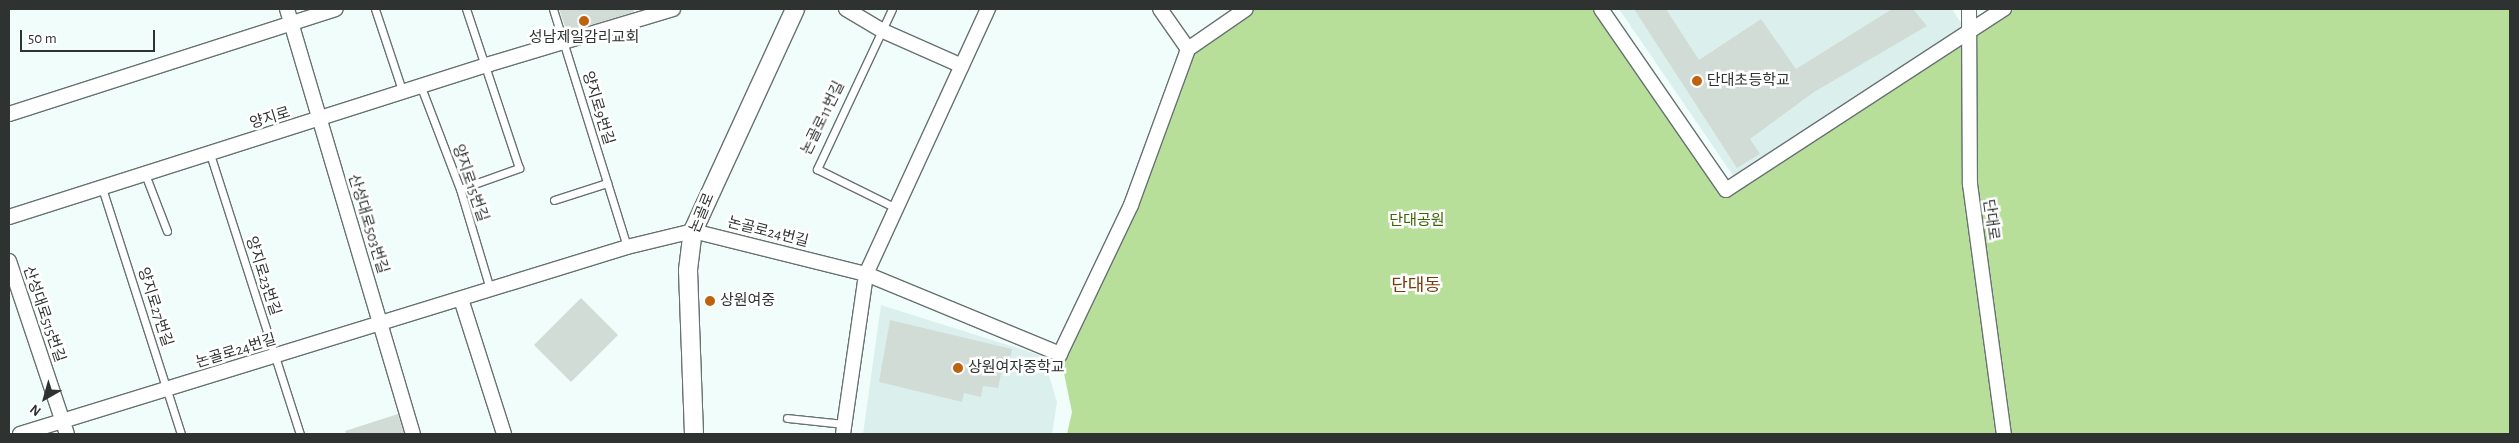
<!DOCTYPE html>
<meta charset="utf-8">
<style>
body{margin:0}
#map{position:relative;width:2519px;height:443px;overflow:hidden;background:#f0fdfb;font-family:"Alegreya Sans","Noto Sans KR",sans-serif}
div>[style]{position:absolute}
.built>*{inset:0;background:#dbf0ed}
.green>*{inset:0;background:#b7df9a}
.building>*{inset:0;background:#d2dcd6}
.roads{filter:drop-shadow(1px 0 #677271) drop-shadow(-1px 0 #677271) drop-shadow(0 1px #677271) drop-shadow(0 -1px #677271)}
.service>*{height:7px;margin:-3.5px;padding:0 3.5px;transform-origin:3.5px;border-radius:3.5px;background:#fff}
.minor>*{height:14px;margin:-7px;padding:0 7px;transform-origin:7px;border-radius:7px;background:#fff}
.tertiary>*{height:18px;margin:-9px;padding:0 9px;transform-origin:9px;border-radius:9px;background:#fff}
.dots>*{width:14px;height:14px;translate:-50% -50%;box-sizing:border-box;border:2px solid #fff;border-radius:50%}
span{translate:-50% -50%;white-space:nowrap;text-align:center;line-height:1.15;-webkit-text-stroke:5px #fff;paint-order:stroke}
.poi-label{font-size:15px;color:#2e3332}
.left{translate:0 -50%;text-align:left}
.street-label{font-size:15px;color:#2e3332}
.park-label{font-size:15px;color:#396502}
.quarter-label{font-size:18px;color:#763b08}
.frame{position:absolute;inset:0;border:10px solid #2e3332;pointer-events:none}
.north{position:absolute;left:20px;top:373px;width:50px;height:50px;-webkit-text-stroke:4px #fff;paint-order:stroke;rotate:218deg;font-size:14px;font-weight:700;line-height:20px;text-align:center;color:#2e3332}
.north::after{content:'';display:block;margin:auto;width:18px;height:22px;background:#2e3332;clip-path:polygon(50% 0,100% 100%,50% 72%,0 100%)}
.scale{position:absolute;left:20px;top:30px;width:135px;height:22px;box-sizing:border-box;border:2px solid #2e3332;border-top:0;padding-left:6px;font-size:15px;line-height:18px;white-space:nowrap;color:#2e3332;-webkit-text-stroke:4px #fff;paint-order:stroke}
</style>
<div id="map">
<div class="built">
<div style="clip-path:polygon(1619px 9px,1952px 9px,1965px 29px,1734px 177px)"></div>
<div style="clip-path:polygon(881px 305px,1043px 356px,1057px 402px,1052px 434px,863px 434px)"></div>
</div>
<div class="green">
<div style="clip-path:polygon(1247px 9px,1592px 9px,1723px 198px,1926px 58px,2008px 9px,2510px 9px,2510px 434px,1067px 434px,1072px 412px,1060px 354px,1131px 205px,1188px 49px)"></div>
</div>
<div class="building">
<div style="clip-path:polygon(559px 9px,633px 9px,634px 12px,567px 32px)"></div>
<div style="clip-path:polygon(1634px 9px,1666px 9px,1699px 60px,1761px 19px,1796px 69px,1892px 9px,1913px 9px,1927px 26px,1814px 92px,1750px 139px,1760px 154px,1737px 168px)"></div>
<div style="clip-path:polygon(581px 298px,618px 335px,571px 382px,534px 345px)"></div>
<div style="clip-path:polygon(890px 320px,1012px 349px,1008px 371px,1002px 370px,998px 388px,983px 386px,981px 397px,964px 393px,962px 402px,879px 382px)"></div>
<div style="clip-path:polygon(398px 414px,404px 434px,346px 434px,345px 431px)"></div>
</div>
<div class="roads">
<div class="service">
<div style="left:375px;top:9px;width:89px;rotate:71.6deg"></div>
<div style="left:553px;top:9px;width:249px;rotate:72.7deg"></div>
<div style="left:892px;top:9px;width:177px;rotate:115.1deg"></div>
<div style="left:817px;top:169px;width:86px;rotate:26.3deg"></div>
<div style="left:421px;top:87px;width:109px;rotate:69.1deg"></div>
<div style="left:460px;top:189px;width:104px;rotate:73.3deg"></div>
<div style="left:210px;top:154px;width:294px;rotate:72.2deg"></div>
<div style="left:145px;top:174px;width:61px;rotate:68.9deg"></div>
<div style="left:102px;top:188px;width:258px;rotate:72.2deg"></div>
<div style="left:460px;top:189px;width:63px;rotate:-19.6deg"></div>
<div style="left:519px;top:168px;width:168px;rotate:-108.4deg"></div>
<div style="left:554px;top:200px;width:56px;rotate:-17.8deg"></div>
<div style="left:787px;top:418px;width:56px;rotate:6.1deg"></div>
</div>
<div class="minor">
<div style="left:287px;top:9px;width:443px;rotate:73.5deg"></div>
<div style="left:846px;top:9px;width:43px;rotate:30.7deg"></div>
<div style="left:883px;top:31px;width:86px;rotate:23.9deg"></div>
<div style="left:1160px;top:9px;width:49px;rotate:55deg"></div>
<div style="left:1601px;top:9px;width:220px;rotate:55.4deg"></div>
<div style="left:1726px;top:190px;width:332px;rotate:-33.1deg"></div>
<div style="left:1969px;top:9px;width:175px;rotate:89.7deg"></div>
<div style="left:1970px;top:184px;width:252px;rotate:82.3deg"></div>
<div style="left:1188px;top:49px;width:70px;rotate:-34.6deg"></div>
<div style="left:9px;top:114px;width:343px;rotate:-17.8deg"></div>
<div style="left:9px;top:217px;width:505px;rotate:-17.65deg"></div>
<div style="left:490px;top:64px;width:191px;rotate:-16.7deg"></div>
<div style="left:9px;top:261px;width:182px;rotate:71.5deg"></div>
<div style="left:461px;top:299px;width:142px;rotate:72.3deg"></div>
<div style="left:20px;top:434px;width:635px;rotate:-17.12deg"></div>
<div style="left:627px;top:247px;width:68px;rotate:-13.6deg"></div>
<div style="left:693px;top:231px;width:178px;rotate:14deg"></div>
<div style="left:866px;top:274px;width:210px;rotate:22.4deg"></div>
<div style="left:1060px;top:354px;width:165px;rotate:-64.5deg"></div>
<div style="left:1131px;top:205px;width:166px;rotate:-69.9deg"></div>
<div style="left:843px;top:434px;width:162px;rotate:-81.8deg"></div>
<div style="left:866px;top:274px;width:292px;rotate:-65.3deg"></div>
</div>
<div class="tertiary">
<div style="left:694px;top:434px;width:164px;rotate:-92.1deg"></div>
<div style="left:688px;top:270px;width:39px;rotate:-83deg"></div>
<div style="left:693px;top:231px;width:244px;rotate:-65.3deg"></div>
</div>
</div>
<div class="dots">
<div style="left:584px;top:21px;background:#bd620d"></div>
<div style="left:1697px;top:81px;background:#bd620d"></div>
<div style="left:710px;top:301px;background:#bd620d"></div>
<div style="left:958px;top:368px;background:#bd620d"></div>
</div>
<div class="poi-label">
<span style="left:584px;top:38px">성남제일감리교회</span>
<span class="left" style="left:1707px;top:81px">단대초등학교</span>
<span class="left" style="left:720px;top:301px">상원여중</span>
<span class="left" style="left:968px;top:368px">상원여자중학교</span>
</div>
<div class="street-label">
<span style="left:598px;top:108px;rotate:73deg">양지로9번길</span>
<span style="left:270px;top:118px;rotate:-17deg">양지로</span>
<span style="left:823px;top:118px;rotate:-64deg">논골로11번길</span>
<span style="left:470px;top:183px;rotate:71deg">양지로15번길</span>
<span style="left:702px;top:213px;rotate:-68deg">논골로</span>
<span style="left:1991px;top:220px;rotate:82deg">단대로</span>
<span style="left:368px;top:224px;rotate:73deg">산성대로503번길</span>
<span style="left:768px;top:232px;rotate:14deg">논골로24번길</span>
<span style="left:263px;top:276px;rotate:72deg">양지로23번길</span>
<span style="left:155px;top:307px;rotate:72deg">양지로27번길</span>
<span style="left:44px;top:314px;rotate:71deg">산성대로515번길</span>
<span style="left:236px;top:351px;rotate:-17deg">논골로24번길</span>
</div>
<div class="park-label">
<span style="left:1417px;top:221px">단대공원</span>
</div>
<div class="quarter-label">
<span style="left:1416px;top:286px">단대동</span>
</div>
<div class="frame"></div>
<div class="north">N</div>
<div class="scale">50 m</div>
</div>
